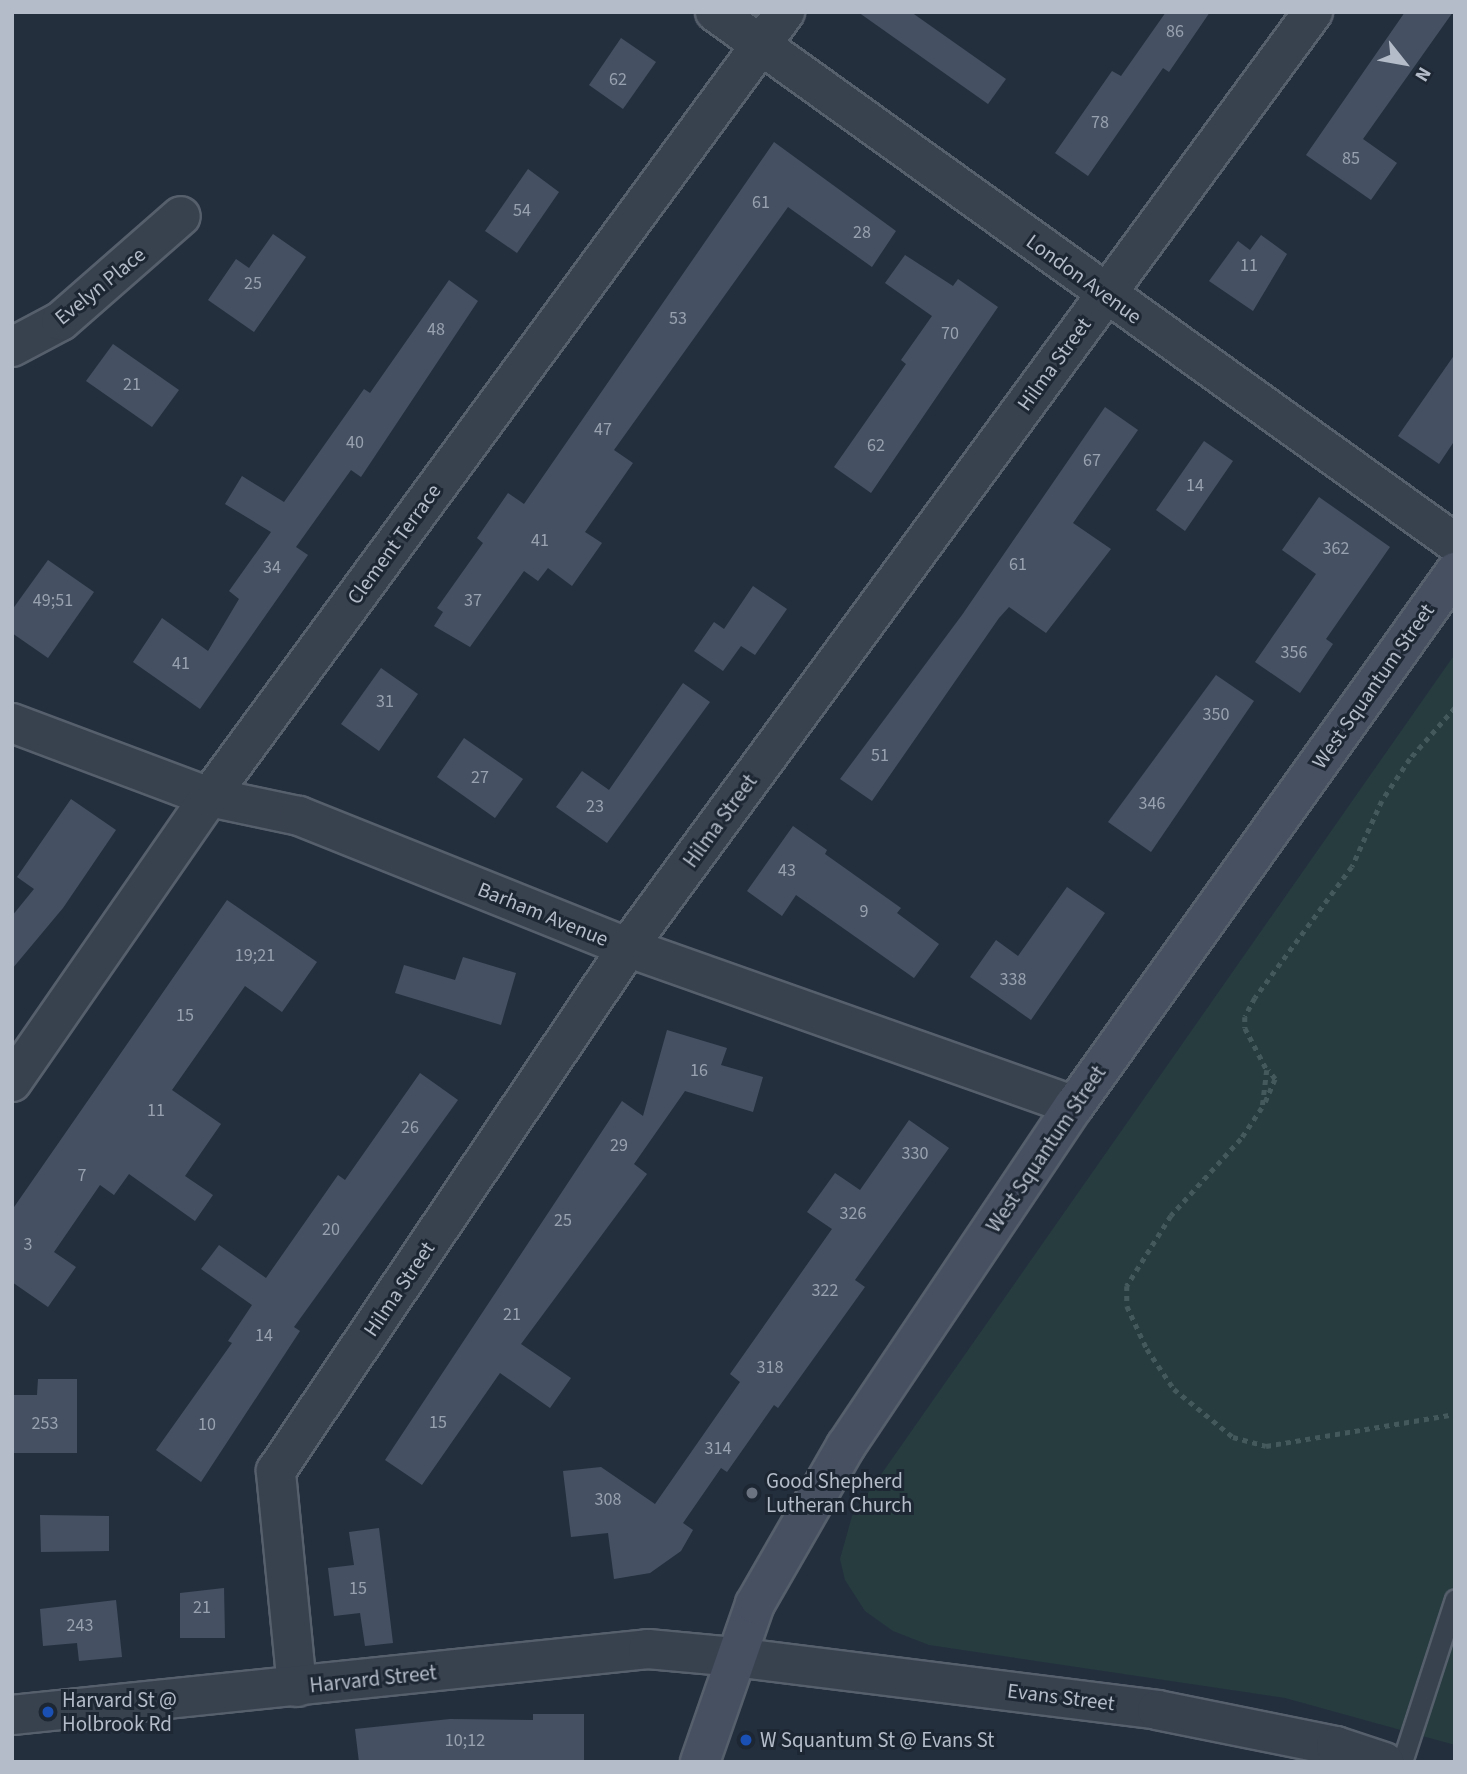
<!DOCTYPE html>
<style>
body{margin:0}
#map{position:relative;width:1467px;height:1774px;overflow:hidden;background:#242f3e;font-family:"Source Sans 3",sans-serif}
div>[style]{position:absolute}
.green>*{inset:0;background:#263c3f}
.building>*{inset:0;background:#455162}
.path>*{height:4.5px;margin-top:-2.25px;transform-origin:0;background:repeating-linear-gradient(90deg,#44595c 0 5px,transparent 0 10px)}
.roads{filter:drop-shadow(2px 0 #565f6c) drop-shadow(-2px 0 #565f6c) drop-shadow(0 2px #565f6c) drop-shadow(0 -2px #565f6c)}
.service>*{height:19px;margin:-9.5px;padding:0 9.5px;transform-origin:9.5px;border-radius:9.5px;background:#38414e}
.minor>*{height:38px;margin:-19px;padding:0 19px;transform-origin:19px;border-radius:19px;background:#38414e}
.tertiary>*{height:38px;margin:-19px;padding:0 19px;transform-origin:19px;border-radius:19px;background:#38414e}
.secondary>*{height:38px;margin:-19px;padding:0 19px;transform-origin:19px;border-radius:19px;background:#465061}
.dots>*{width:19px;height:19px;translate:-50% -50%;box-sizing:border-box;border:4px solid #1d2633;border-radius:50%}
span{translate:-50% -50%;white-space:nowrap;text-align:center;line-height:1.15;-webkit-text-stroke:6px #1d2633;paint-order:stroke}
.number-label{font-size:18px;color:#98a1af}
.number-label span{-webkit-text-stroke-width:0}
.street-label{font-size:21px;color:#b4bcc9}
.poi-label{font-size:21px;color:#b4bcc9}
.left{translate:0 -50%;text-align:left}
.frame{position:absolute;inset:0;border:14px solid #b4bcc9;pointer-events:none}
.north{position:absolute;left:1369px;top:28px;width:70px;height:70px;-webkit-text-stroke:5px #1d2633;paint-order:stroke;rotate:121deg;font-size:19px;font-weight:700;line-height:28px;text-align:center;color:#b4bcc9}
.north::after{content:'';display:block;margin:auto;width:24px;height:32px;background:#b4bcc9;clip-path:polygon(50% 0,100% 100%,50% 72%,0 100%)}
</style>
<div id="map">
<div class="green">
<div style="clip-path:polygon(1455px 654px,1455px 1745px,1285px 1698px,929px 1645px,893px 1631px,865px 1611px,845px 1580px,840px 1559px,852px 1516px)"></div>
</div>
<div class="building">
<div style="clip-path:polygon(858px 12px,911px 12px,1006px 79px,988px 104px)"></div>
<div style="clip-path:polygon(1166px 12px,1210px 12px,1169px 72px,1163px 68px,1088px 176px,1055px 153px,1112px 71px,1121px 76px)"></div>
<div style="clip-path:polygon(1405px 12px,1453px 12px,1363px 139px,1397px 163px,1371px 200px,1306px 155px)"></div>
<div style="clip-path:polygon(621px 38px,656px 62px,623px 109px,589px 85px)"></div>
<div style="clip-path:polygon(774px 142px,896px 231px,872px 267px,788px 207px,614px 450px,633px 463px,585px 532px,602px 543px,572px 586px,548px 568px,538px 581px,524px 571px,470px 647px,434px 626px,443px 612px,437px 608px,483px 543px,477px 538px,508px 493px,524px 504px)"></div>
<div style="clip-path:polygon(528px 169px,559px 192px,517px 253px,485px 231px)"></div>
<div style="clip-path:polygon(273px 234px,306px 257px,254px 332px,208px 300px,236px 259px,249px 268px)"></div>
<div style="clip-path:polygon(1261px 235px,1287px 254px,1253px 311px,1209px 281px,1238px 241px,1250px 250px)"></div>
<div style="clip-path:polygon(905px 255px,953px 286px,958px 279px,998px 307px,871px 493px,834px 467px,906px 364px,901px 360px,932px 316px,885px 283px)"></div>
<div style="clip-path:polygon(449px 280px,478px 301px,361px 477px,351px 470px,296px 547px,308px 555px,200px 709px,133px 662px,162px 618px,208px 651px,239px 599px,229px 591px,271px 532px,225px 504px,242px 476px,284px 502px,364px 389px,370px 393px)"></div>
<div style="clip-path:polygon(113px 344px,179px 390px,152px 427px,86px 381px)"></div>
<div style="clip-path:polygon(1455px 354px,1455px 440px,1439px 464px,1398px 436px)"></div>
<div style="clip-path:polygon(1105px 407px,1138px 430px,1073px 523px,1111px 549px,1046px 633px,1009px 607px,999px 618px,872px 801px,840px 779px,962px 615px)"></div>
<div style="clip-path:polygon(1204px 441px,1233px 461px,1185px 531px,1156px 510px)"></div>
<div style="clip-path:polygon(1319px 497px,1390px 547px,1326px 639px,1333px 644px,1300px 693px,1255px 662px,1316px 574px,1282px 550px)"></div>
<div style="clip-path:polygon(48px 560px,94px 592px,48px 658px,12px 633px,12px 610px)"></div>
<div style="clip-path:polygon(753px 586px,787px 609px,755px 655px,741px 646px,723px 671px,694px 651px,714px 622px,724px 629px)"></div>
<div style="clip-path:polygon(381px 668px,418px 694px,379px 751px,341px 724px)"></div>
<div style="clip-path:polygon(1216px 675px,1254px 701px,1151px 852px,1108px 822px)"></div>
<div style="clip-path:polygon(683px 683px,710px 702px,607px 843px,556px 807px,582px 771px,609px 790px)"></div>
<div style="clip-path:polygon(464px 738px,523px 779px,495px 818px,437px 777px)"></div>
<div style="clip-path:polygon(71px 799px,116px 830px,63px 908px,12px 969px,12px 916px,34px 889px,17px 877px)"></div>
<div style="clip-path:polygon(793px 826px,827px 850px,825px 854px,901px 908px,897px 913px,939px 944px,914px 978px,796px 895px,782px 916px,747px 891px)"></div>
<div style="clip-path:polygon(1067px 887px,1105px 913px,1031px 1020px,970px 977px,996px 940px,1018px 956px)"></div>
<div style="clip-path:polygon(227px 900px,317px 962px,282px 1012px,245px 986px,172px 1090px,221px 1124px,185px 1176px,213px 1195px,195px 1221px,129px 1174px,114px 1195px,100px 1185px,54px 1252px,76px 1267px,48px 1307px,12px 1282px,12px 1210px)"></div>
<div style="clip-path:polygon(463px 957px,516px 973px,501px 1025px,395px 993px,404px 965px,455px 980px)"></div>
<div style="clip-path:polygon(667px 1030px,727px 1048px,721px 1065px,763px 1077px,753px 1112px,685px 1091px,634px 1164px,647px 1174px,521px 1344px,571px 1378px,550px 1408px,500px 1373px,422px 1485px,385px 1460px,622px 1101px,643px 1116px)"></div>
<div style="clip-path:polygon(420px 1073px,458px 1100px,294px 1327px,300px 1331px,201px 1482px,156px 1450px,232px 1343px,228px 1341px,252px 1305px,201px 1269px,219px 1245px,266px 1278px,338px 1175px,345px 1180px)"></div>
<div style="clip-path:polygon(909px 1120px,949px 1148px,855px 1280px,865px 1287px,778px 1408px,774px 1405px,727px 1472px,721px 1468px,683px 1523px,693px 1530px,681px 1551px,650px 1573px,614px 1579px,608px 1533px,571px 1537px,563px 1471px,601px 1467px,655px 1504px,740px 1382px,730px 1374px,832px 1229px,807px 1212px,835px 1173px,860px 1190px)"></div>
<div style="clip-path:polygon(38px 1379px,77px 1379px,77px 1453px,12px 1453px,12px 1395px,37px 1395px)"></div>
<div style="clip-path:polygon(40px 1515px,109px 1516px,109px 1551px,41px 1552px)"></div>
<div style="clip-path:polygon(379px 1528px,393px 1643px,365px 1646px,360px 1613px,334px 1616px,328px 1568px,354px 1565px,349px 1532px)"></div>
<div style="clip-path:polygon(224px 1588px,225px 1638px,180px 1638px,180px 1593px)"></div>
<div style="clip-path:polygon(116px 1600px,122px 1657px,79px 1661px,77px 1643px,43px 1646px,40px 1609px)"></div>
<div style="clip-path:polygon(533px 1714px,584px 1714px,584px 1762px,359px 1762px,355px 1729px,450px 1719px,533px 1720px)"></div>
</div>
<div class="path">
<div style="left:1455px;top:708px;width:68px;rotate:131.4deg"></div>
<div style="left:1410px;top:759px;width:50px;rotate:123.7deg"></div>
<div style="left:1382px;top:801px;width:72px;rotate:114.4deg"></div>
<div style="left:1352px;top:867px;width:163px;rotate:126.5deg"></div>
<div style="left:1255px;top:998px;width:21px;rotate:118deg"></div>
<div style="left:1245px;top:1017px;width:11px;rotate:90deg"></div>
<div style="left:1245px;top:1028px;width:47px;rotate:62.4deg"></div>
<div style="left:1267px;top:1070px;width:38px;rotate:97deg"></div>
<div style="left:1262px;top:1108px;width:37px;rotate:124deg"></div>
<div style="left:1241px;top:1139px;width:104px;rotate:132.3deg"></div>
<div style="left:1171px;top:1216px;width:83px;rotate:122.2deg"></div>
<div style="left:1127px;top:1286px;width:20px;rotate:90deg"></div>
<div style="left:1127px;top:1306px;width:47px;rotate:65.1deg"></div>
<div style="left:1147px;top:1349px;width:48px;rotate:56deg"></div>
<div style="left:1174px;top:1389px;width:76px;rotate:39.1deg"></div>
<div style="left:1233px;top:1437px;width:34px;rotate:15deg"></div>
<div style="left:1266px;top:1446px;width:192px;rotate:-9.6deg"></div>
<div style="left:1265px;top:1102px;width:25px;rotate:-67deg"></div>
<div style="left:1275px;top:1079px;width:11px;rotate:-128deg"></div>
</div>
<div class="roads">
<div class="service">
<div style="left:1402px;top:1762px;width:171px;rotate:-72deg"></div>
</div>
<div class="minor">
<div style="left:715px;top:12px;width:911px;rotate:35.66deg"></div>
<div style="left:12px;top:347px;width:55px;rotate:-28deg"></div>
<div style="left:61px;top:321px;width:159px;rotate:-41.2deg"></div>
<div style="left:12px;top:723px;width:210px;rotate:20.6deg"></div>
<div style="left:209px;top:797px;width:92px;rotate:11.9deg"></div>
<div style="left:299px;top:816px;width:355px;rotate:21.8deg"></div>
<div style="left:629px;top:948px;width:472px;rotate:19.5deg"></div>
<div style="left:12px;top:1082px;width:346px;rotate:-55.3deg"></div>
<div style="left:209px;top:797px;width:974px;rotate:-53.73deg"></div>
<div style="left:734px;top:1657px;width:426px;rotate:7.1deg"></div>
<div style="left:1157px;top:1710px;width:183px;rotate:11.4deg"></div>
<div style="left:1336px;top:1746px;width:51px;rotate:18.4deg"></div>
<div style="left:297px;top:1687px;width:217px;rotate:-95.6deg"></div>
<div style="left:276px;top:1471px;width:643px;rotate:-56.09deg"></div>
<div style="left:635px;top:937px;width:1147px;rotate:-53.76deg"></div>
</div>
<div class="tertiary">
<div style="left:12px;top:1715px;width:639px;rotate:-5.92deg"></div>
<div style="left:648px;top:1649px;width:86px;rotate:5.3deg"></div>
</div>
<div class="secondary">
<div style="left:700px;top:1762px;width:167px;rotate:-70.8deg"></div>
<div style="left:755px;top:1604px;width:182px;rotate:-60.1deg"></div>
<div style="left:846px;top:1446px;width:409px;rotate:-56.2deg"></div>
<div style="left:1074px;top:1106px;width:656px;rotate:-54.49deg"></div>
</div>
</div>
<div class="dots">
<div style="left:752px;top:1493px;background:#6b7280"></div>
<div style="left:48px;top:1712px;background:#1a4fb4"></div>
<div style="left:746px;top:1740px;background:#1a4fb4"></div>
</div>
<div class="number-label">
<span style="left:1175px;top:32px">86</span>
<span style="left:618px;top:80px">62</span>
<span style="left:1100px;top:123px">78</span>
<span style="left:1351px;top:159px">85</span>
<span style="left:761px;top:203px">61</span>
<span style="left:522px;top:211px">54</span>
<span style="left:862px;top:233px">28</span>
<span style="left:1249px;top:266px">11</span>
<span style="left:253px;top:284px">25</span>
<span style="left:678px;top:319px">53</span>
<span style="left:436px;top:330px">48</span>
<span style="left:950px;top:334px">70</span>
<span style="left:132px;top:385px">21</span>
<span style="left:603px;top:430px">47</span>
<span style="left:355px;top:443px">40</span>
<span style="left:876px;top:446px">62</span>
<span style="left:1092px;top:461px">67</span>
<span style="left:1195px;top:486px">14</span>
<span style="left:540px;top:541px">41</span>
<span style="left:1336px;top:549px">362</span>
<span style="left:1018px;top:565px">61</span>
<span style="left:272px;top:568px">34</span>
<span style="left:53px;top:601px">49;51</span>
<span style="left:473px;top:601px">37</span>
<span style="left:1294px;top:653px">356</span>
<span style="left:181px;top:664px">41</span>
<span style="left:385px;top:702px">31</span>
<span style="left:1216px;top:715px">350</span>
<span style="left:880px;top:756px">51</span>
<span style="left:480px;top:778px">27</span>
<span style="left:1152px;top:804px">346</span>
<span style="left:595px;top:807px">23</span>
<span style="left:787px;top:871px">43</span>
<span style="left:864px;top:912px">9</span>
<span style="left:255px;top:956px">19;21</span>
<span style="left:1013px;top:980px">338</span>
<span style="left:185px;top:1016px">15</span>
<span style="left:699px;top:1071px">16</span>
<span style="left:156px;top:1111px">11</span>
<span style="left:410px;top:1128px">26</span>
<span style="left:619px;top:1146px">29</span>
<span style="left:915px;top:1154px">330</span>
<span style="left:82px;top:1176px">7</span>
<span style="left:853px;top:1214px">326</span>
<span style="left:563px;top:1221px">25</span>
<span style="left:331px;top:1230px">20</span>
<span style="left:28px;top:1245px">3</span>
<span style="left:825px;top:1291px">322</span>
<span style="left:512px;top:1315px">21</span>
<span style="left:264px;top:1336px">14</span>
<span style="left:770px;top:1368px">318</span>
<span style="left:438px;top:1423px">15</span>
<span style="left:45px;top:1424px">253</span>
<span style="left:207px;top:1425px">10</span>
<span style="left:718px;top:1449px">314</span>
<span style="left:608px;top:1500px">308</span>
<span style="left:358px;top:1589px">15</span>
<span style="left:202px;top:1608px">21</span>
<span style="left:80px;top:1626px">243</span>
<span style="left:465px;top:1741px">10;12</span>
</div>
<div class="street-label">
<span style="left:1084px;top:279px;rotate:36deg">London Avenue</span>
<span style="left:100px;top:286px;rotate:-39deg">Evelyn Place</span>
<span style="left:1054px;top:364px;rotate:-54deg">Hilma Street</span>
<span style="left:394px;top:544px;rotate:-54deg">Clement Terrace</span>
<span style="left:1373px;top:686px;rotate:-55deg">West Squantum Street</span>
<span style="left:720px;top:821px;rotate:-54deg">Hilma Street</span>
<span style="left:543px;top:914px;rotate:22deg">Barham Avenue</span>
<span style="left:1046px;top:1149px;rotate:-56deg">West Squantum Street</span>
<span style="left:399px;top:1289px;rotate:-56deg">Hilma Street</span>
<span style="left:373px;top:1679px;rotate:-6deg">Harvard Street</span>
<span style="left:1061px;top:1697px;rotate:7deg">Evans Street</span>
</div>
<div class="poi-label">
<span class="left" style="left:766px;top:1493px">Good Shepherd<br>Lutheran Church</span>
<span class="left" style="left:62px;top:1712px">Harvard St @<br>Holbrook Rd</span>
<span class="left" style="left:760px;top:1740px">W Squantum St @ Evans St</span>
</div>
<div class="frame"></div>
<div class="north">N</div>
</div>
